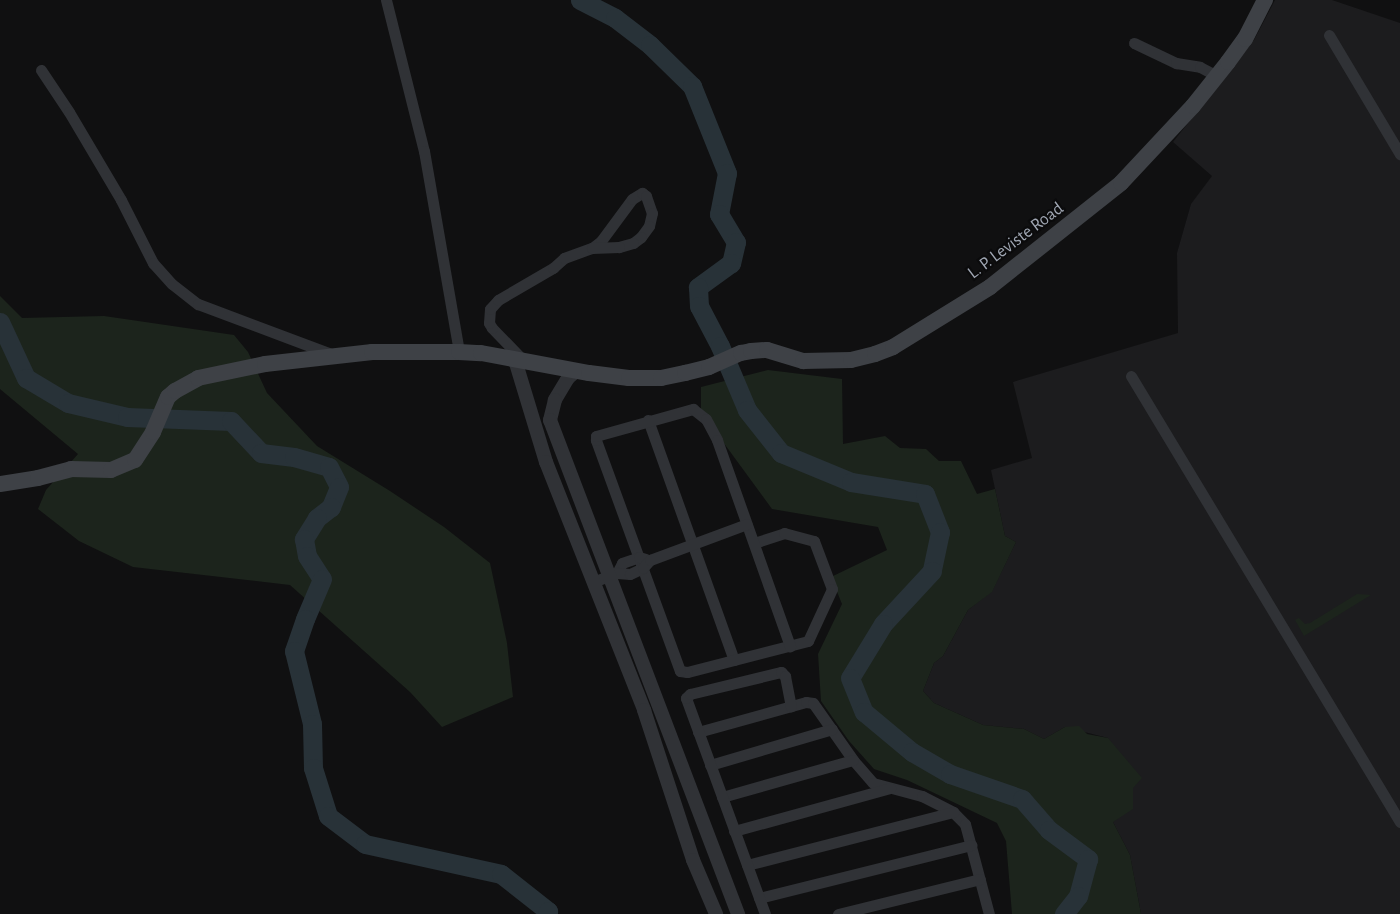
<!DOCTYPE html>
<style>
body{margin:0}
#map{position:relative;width:1400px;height:914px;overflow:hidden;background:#101011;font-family:"Alegreya Sans",sans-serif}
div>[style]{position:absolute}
.built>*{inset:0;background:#1c1c1e}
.green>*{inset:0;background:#1c241c}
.river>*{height:19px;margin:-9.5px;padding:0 9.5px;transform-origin:9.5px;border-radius:9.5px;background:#283238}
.minor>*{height:11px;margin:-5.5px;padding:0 5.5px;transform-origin:5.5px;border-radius:5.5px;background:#303236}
.tertiary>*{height:14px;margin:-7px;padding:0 7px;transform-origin:7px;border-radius:7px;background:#303236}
.secondary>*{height:16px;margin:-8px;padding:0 8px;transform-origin:8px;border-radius:8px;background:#3e4146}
span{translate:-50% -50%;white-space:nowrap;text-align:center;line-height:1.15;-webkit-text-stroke:4.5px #0b0b0c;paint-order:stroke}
.street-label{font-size:18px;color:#a0a7b3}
</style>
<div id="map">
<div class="built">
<div style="clip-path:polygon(1275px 0,1332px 0,1400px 23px,1400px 914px,1141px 914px,1130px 855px,1113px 822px,1108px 738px,1065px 727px,1044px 739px,1024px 729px,983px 725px,934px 703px,923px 691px,934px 663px,943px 656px,968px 610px,992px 591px,1016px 542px,1005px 536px,991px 470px,1032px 458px,1013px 382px,1178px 333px,1177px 253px,1191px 204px,1212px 176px,1173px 142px,1254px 40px)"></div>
</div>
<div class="green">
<div style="clip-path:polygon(0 296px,22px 318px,104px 316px,234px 335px,248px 352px,267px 393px,317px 446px,390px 491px,444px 527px,490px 563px,507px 643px,513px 697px,442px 727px,410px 692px,290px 585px,133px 567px,79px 541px,38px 509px,46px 490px,78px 454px,0 389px)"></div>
<div style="clip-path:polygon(768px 370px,842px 379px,843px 444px,885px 436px,900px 448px,926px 449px,939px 461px,961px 461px,977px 494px,995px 489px,1005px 536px,1016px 542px,992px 592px,968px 610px,943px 656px,934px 663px,923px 691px,934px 703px,983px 725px,1024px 729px,1044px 739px,1065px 727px,1079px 726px,1087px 734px,1108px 738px,1142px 778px,1133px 788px,1133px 809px,1113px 822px,1130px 855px,1141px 914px,1012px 914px,1006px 841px,997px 823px,907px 780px,874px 769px,849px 741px,821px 701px,818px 654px,842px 604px,831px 577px,887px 550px,878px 527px,772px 509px,701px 412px,701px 387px)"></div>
<div style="clip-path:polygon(1357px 594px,1371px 595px,1304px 636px,1295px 620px,1299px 618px,1305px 624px,1310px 623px)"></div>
</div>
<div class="river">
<div style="left:580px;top:0;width:39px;rotate:27deg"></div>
<div style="left:615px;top:18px;width:44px;rotate:37.6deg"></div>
<div style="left:650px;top:45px;width:59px;rotate:44.3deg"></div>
<div style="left:692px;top:86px;width:94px;rotate:68.1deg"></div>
<div style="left:727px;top:173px;width:42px;rotate:101deg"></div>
<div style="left:719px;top:214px;width:33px;rotate:59deg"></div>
<div style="left:736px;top:242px;width:22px;rotate:103deg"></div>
<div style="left:731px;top:263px;width:41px;rotate:144deg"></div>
<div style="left:698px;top:287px;width:19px;rotate:87deg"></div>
<div style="left:699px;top:306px;width:45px;rotate:62.3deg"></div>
<div style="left:720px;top:346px;width:69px;rotate:67.1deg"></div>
<div style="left:747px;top:410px;width:55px;rotate:51.7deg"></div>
<div style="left:781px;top:453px;width:76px;rotate:22.5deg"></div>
<div style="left:851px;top:482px;width:75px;rotate:9.2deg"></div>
<div style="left:925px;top:494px;width:41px;rotate:68.5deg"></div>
<div style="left:940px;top:532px;width:40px;rotate:102deg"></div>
<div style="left:932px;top:571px;width:72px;rotate:132.8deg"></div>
<div style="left:883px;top:624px;width:63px;rotate:121.4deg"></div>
<div style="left:850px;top:678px;width:37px;rotate:68deg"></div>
<div style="left:864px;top:712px;width:62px;rotate:39.8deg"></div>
<div style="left:912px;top:752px;width:44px;rotate:30.1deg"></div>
<div style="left:950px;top:774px;width:76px;rotate:19.1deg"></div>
<div style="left:1022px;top:799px;width:41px;rotate:48.9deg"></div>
<div style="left:1049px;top:830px;width:49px;rotate:36.6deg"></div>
<div style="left:1088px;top:859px;width:38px;rotate:105deg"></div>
<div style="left:1078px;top:896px;width:23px;rotate:128deg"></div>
<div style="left:0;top:322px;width:62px;rotate:65.1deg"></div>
<div style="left:26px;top:378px;width:49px;rotate:30.8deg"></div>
<div style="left:68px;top:403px;width:61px;rotate:13.3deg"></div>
<div style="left:127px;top:417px;width:104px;rotate:2.2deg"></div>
<div style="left:231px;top:421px;width:44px;rotate:46.8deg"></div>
<div style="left:261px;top:453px;width:33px;rotate:7deg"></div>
<div style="left:294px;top:457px;width:36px;rotate:16deg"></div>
<div style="left:329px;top:467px;width:22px;rotate:63deg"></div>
<div style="left:339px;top:487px;width:22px;rotate:112deg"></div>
<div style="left:331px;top:507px;width:18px;rotate:142deg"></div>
<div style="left:317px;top:518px;width:25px;rotate:122deg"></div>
<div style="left:304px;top:539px;width:17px;rotate:80deg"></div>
<div style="left:307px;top:556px;width:27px;rotate:57deg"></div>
<div style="left:322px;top:579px;width:43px;rotate:113deg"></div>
<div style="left:305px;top:619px;width:34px;rotate:109deg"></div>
<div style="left:294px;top:651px;width:75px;rotate:76.1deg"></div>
<div style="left:312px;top:724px;width:44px;rotate:88.7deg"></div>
<div style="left:313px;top:768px;width:50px;rotate:72.6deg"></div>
<div style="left:328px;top:816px;width:46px;rotate:37.1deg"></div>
<div style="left:365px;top:844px;width:139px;rotate:12.4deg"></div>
<div style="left:501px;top:874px;width:60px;rotate:38.2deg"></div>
<div style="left:548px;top:911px;width:3px;rotate:108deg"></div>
</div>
<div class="minor">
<div style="left:386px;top:0;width:156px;rotate:75.9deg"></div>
<div style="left:424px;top:151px;width:204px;rotate:80.1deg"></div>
<div style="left:1329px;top:35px;width:139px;rotate:59.2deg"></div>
<div style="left:1134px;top:43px;width:47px;rotate:25.5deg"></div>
<div style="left:1176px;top:63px;width:24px;rotate:9deg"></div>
<div style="left:1200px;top:67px;width:19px;rotate:28deg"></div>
<div style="left:41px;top:70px;width:50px;rotate:56.3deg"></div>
<div style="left:69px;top:112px;width:102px;rotate:59.4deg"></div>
<div style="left:121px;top:200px;width:71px;rotate:63.1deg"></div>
<div style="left:153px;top:263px;width:28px;rotate:48deg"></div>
<div style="left:172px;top:284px;width:33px;rotate:38deg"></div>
<div style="left:198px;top:304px;width:145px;rotate:20.6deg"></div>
<div style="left:524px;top:361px;width:46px;rotate:-134.1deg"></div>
<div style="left:492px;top:328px;width:6px;rotate:-121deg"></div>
<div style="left:489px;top:323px;width:14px;rotate:-86deg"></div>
<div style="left:490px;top:309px;width:12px;rotate:-48deg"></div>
<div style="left:498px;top:300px;width:64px;rotate:-30.2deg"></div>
<div style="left:553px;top:268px;width:15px;rotate:-42deg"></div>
<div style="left:564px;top:258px;width:30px;rotate:-20deg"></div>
<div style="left:592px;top:248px;width:11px;rotate:-38deg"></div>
<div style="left:601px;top:241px;width:52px;rotate:-53.6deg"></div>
<div style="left:632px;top:199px;width:12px;rotate:-31deg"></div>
<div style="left:642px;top:193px;width:5px;rotate:37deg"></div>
<div style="left:646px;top:196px;width:18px;rotate:71deg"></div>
<div style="left:652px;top:213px;width:13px;rotate:103deg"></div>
<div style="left:649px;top:226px;width:14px;rotate:126deg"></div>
<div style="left:641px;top:237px;width:10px;rotate:143deg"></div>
<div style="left:633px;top:243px;width:15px;rotate:164deg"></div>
<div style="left:619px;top:247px;width:27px;rotate:178deg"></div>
<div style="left:1131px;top:376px;width:521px;rotate:58.9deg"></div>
<div style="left:648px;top:420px;width:255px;rotate:70.3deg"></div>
<div style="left:754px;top:543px;width:32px;rotate:-18deg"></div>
<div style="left:784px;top:533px;width:31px;rotate:15deg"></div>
<div style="left:814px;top:541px;width:51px;rotate:69.4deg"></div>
<div style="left:832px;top:589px;width:57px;rotate:114.8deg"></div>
<div style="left:808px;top:641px;width:125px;rotate:165.6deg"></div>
<div style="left:687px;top:672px;width:7px;rotate:-172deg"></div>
<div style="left:680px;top:671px;width:246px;rotate:-110deg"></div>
<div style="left:596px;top:440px;width:4px;rotate:-90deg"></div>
<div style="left:596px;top:436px;width:101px;rotate:-15.6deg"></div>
<div style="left:693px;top:409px;width:16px;rotate:38deg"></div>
<div style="left:706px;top:419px;width:24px;rotate:62deg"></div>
<div style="left:717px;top:440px;width:219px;rotate:70.5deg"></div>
<div style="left:617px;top:573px;width:11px;rotate:-63deg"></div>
<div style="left:622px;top:563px;width:18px;rotate:-19deg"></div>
<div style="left:639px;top:557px;width:7px;rotate:16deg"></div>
<div style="left:593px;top:582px;width:26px;rotate:-21deg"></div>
<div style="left:617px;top:573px;width:13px;rotate:4deg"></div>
<div style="left:630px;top:574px;width:14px;rotate:-25deg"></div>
<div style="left:643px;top:568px;width:11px;rotate:-49deg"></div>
<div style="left:650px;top:560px;width:103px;rotate:-20.4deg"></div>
<div style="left:698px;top:732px;width:112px;rotate:-15.5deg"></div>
<div style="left:806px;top:702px;width:7px;rotate:8deg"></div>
<div style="left:813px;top:703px;width:70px;rotate:54.9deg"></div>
<div style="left:853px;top:760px;width:30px;rotate:49deg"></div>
<div style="left:873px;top:783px;width:51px;rotate:14.9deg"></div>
<div style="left:922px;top:796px;width:35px;rotate:27deg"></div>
<div style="left:953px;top:812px;width:17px;rotate:45deg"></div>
<div style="left:965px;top:824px;width:93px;rotate:75.1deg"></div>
<div style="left:710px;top:765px;width:127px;rotate:-16.4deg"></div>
<div style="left:722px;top:797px;width:136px;rotate:-15.8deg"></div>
<div style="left:734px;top:831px;width:162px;rotate:-15.4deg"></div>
<div style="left:747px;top:865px;width:213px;rotate:-14.4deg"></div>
<div style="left:759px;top:898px;width:219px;rotate:-14deg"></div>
<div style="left:765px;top:914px;width:230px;rotate:-110.1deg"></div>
<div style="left:686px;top:698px;width:6px;rotate:-45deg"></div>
<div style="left:690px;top:694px;width:94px;rotate:-13.6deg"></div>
<div style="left:781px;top:672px;width:6px;rotate:45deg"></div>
<div style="left:785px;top:676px;width:31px;rotate:79deg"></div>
<div style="left:838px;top:914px;width:146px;rotate:-13.8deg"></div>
</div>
<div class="tertiary">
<div style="left:515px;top:360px;width:107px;rotate:73.1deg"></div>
<div style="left:546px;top:462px;width:267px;rotate:68.4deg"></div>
<div style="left:644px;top:710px;width:158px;rotate:71.9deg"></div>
<div style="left:693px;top:860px;width:59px;rotate:66.9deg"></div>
<div style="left:576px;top:371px;width:11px;rotate:139deg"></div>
<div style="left:568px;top:378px;width:26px;rotate:121deg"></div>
<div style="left:555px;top:400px;width:21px;rotate:104deg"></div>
<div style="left:550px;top:420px;width:529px;rotate:69.16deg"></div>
</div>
<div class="secondary">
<div style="left:0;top:484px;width:38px;rotate:-9deg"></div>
<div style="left:38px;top:478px;width:34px;rotate:-15deg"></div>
<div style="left:71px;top:469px;width:40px;rotate:1.4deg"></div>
<div style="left:111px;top:470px;width:26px;rotate:-23deg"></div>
<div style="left:135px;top:460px;width:33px;rotate:-57deg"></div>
<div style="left:153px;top:432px;width:38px;rotate:-67deg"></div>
<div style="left:168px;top:397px;width:9px;rotate:-41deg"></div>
<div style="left:175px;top:391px;width:26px;rotate:-29deg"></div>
<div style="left:198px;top:378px;width:68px;rotate:-11.8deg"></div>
<div style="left:265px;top:364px;width:108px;rotate:-6.4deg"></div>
<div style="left:372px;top:352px;width:87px"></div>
<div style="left:459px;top:352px;width:22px;rotate:3deg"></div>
<div style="left:481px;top:353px;width:110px;rotate:10.5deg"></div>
<div style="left:589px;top:373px;width:40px;rotate:7.1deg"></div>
<div style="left:629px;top:378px;width:32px"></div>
<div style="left:661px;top:378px;width:25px;rotate:-12deg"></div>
<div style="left:685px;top:373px;width:25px;rotate:-14deg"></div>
<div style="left:709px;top:367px;width:35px;rotate:-24deg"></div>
<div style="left:741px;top:353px;width:10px;rotate:-11deg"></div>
<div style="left:751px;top:351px;width:16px;rotate:-4deg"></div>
<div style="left:767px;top:350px;width:38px;rotate:17deg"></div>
<div style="left:803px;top:361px;width:48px;rotate:-1.2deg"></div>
<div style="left:851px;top:360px;width:25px;rotate:-14deg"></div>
<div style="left:875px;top:354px;width:19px;rotate:-21deg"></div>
<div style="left:893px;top:347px;width:114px;rotate:-31.7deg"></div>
<div style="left:990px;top:287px;width:167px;rotate:-38.4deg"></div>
<div style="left:1121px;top:183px;width:105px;rotate:-46.9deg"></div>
<div style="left:1193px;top:106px;width:56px;rotate:-51.5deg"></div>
<div style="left:1228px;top:62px;width:29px;rotate:-54deg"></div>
<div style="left:1245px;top:39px;width:44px;rotate:-62.9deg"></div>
</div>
<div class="street-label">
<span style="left:1016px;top:241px;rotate:-37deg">L. P. Leviste Road</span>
</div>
</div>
